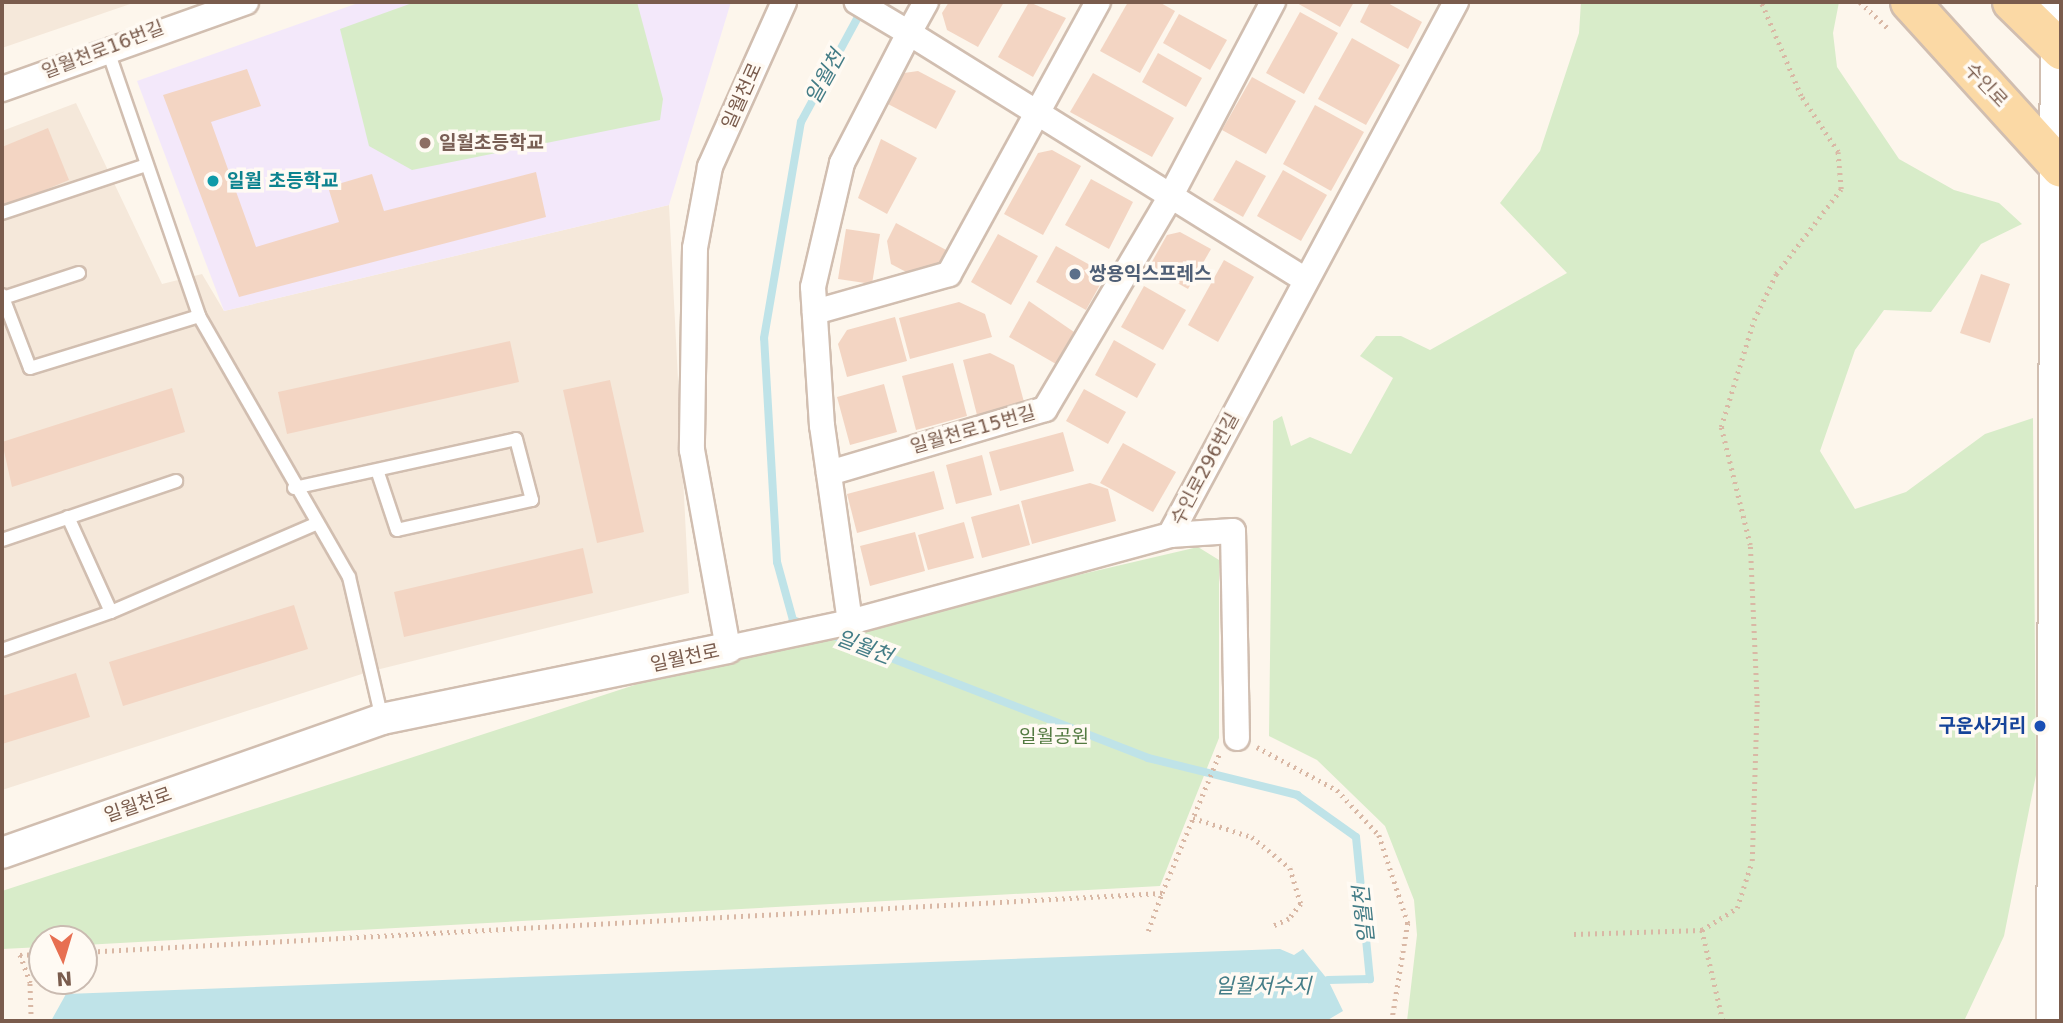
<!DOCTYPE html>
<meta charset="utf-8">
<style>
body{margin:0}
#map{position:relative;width:2063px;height:1023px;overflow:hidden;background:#fdf6ec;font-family:"DejaVu Sans","Noto Sans KR",sans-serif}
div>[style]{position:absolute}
.residential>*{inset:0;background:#f5e8da}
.education>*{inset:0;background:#f3e8fa}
.green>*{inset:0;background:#d8ecc9}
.water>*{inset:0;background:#bfe3e8}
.stream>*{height:8px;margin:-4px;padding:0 4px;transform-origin:4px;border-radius:4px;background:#bfe3e8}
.building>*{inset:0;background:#f3d5c3}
.path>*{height:4.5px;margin-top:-2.25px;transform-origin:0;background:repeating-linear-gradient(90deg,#d9b8a5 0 2px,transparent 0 7px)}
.roads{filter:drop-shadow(2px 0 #d1beb0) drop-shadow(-2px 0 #d1beb0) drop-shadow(0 2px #d1beb0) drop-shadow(0 -2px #d1beb0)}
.service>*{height:12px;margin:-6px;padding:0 6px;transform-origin:6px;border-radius:6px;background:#fff}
.minor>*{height:24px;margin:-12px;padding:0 12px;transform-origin:12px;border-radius:12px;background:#fff}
.tertiary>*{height:30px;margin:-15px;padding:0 15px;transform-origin:15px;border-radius:15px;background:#fff}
.primary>*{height:38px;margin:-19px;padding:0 19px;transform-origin:19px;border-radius:19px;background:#fbd9a5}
.dots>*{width:19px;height:19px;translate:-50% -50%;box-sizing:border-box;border:4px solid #fffaf3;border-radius:50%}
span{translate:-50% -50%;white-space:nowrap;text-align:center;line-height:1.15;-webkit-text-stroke:7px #fffaf3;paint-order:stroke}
.street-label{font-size:19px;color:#7a5c4d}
.education-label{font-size:19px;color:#785e54;font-weight:700}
.left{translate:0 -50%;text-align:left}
.culture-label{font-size:19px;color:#0d838f;font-weight:700}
.service-label{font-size:19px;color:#4e5e75;font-weight:700}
.transit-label{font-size:19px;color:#164399;font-weight:700}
.right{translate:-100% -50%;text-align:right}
.park-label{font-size:19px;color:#537a41}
.water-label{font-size:21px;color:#437c86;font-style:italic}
.frame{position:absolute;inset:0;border:4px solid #7a5c4d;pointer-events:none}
.north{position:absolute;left:28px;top:925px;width:70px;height:70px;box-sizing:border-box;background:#fffaf3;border:2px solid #cabbb1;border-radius:50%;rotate:176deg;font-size:19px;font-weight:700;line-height:28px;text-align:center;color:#7a5c4d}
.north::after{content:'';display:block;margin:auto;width:24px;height:32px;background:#e76f51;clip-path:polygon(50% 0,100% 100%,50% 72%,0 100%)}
</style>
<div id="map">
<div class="residential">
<div style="clip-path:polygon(2px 2px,136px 2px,2px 48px)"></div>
<div style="clip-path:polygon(76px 103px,162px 284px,202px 274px,224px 311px,669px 205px,689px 593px,368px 672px,2px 790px,2px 131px)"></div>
</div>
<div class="education">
<div style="clip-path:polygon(361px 2px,731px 2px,669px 205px,224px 311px,137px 81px)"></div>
</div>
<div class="green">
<div style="clip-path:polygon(415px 2px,637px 2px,663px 99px,660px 120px,412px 170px,369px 146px,340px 29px)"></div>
<div style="clip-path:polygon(1581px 2px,1839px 2px,1833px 33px,1837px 67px,1899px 159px,1954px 190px,1999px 203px,2022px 224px,1981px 244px,1931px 312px,1884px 310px,1855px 350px,1820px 451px,1855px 509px,1906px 492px,1985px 434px,2033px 418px,2036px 775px,2004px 936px,1964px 1021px,1407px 1021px,1417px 935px,1414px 900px,1385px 826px,1317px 760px,1269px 736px,1273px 421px,1282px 416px,1291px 446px,1310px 437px,1351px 454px,1393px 378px,1360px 356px,1376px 336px,1401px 336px,1430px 350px,1567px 273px,1500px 203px,1540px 151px,1579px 33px)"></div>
<div style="clip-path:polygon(1198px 547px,1219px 560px,1219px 738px,1160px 886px,84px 945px,84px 939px,42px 939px,42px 947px,2px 949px,2px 891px,702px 663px)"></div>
</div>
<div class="water">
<div style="clip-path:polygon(1280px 949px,1294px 955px,1303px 949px,1328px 980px,1343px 1011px,1326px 1021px,51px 1021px,66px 994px)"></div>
</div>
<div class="stream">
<div style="left:804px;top:624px;width:12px;rotate:-160deg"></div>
<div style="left:793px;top:620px;width:60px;rotate:-105.4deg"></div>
<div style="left:777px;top:562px;width:224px;rotate:-93.3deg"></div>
<div style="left:764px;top:338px;width:219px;rotate:-80.3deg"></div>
<div style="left:801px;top:122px;width:130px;rotate:-61.5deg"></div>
<div style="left:829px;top:634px;width:342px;rotate:21.2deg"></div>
<div style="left:1148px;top:758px;width:154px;rotate:13.9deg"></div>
<div style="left:1297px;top:795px;width:72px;rotate:35.4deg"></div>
<div style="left:1356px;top:837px;width:143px;rotate:84.4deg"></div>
<div style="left:1370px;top:979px;width:42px;rotate:178.6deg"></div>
</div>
<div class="building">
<div style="clip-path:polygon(949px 2px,1004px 2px,978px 47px,947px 30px,942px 13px)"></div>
<div style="clip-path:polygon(1029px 2px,1066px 18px,1033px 77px,998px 57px)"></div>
<div style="clip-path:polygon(1128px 2px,1159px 2px,1175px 11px,1140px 73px,1100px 51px)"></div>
<div style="clip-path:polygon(1295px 2px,1354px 2px,1340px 27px)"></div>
<div style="clip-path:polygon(1370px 2px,1386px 2px,1422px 22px,1408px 49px,1360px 22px)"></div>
<div style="clip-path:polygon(1300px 12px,1338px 33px,1304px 94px,1266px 73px)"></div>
<div style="clip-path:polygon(1179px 14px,1227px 40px,1210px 70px,1163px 43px)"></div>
<div style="clip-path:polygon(1352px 38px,1400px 65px,1366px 125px,1318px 99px)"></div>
<div style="clip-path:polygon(1158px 53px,1202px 78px,1186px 107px,1142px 82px)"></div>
<div style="clip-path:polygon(247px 69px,261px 106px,211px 122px,256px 247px,339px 222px,328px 187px,372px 174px,384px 211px,536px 172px,546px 217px,239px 297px,163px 95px)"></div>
<div style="clip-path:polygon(918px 71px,956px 91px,936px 129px,888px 104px,904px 73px)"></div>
<div style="clip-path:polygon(1093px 73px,1174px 118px,1152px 157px,1070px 112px)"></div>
<div style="clip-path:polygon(1252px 77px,1296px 101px,1266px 154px,1222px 130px)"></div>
<div style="clip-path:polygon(1315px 105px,1364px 132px,1331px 191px,1283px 164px)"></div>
<div style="clip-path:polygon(48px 128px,69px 180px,2px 208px,2px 147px)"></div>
<div style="clip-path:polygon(881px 139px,917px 158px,887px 214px,858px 198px)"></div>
<div style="clip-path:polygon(1052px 150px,1081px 166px,1043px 235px,1004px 214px,1038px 153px)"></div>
<div style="clip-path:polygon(1236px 160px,1266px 176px,1243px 217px,1213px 200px)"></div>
<div style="clip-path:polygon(1283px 170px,1327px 195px,1301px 241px,1257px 216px)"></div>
<div style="clip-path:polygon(1091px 179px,1133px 202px,1109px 249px,1065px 225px)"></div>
<div style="clip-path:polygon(896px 223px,948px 251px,942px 262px,910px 274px,891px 264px,887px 241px)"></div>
<div style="clip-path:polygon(846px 229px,880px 234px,872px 284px,838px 279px)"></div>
<div style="clip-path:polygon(1180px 232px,1211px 249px,1188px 289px,1149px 267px,1167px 235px)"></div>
<div style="clip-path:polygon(998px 234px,1038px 256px,1011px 305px,971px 282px)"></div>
<div style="clip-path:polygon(1056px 246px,1106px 274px,1086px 310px,1036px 282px)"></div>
<div style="clip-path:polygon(1224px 260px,1254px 277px,1218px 342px,1188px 325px)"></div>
<div style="clip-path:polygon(1981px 274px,2010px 284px,1990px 343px,1960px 333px)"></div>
<div style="clip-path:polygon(1144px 286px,1186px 310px,1163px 350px,1121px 327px)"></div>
<div style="clip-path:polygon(1029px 301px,1074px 332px,1056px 364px,1009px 337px)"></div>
<div style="clip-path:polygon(959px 302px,985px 314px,992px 337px,910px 359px,899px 318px)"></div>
<div style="clip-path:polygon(895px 317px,907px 361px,847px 377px,838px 344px,847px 330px)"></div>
<div style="clip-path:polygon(1114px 340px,1156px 364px,1137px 398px,1095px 375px)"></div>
<div style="clip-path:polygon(510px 341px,519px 382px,287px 434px,278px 392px)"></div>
<div style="clip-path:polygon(990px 353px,1014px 365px,1024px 402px,977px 415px,963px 360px)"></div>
<div style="clip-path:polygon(953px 363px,967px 416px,916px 430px,902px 376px)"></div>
<div style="clip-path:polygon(610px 380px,644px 532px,597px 543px,563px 390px)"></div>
<div style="clip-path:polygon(884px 384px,897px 432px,850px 445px,837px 397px)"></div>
<div style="clip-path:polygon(172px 388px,185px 432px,12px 487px,2px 442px)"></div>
<div style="clip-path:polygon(1084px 389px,1126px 412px,1108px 444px,1066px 421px)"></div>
<div style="clip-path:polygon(1063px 432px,1074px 471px,1000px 491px,989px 452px)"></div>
<div style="clip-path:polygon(1123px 443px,1176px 472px,1153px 512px,1100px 483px)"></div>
<div style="clip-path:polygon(982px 455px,992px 495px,956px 504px,946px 465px)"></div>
<div style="clip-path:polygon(934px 471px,944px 509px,857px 533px,847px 494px)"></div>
<div style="clip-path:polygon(1090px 483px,1108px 489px,1116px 521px,1032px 544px,1021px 501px)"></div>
<div style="clip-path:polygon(1019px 504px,1030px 545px,982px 558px,971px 517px)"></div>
<div style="clip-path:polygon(964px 522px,974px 558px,928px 570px,918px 535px)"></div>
<div style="clip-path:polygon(915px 532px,925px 571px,870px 586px,860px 546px)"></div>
<div style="clip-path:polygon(583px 548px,593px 593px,404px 637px,394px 592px)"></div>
<div style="clip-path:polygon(294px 605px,308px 649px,123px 706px,109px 662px)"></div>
<div style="clip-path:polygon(76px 673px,90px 717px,2px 744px,2px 696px)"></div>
</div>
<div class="path">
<div style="left:1860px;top:2px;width:38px;rotate:43deg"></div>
<div style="left:1257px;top:747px;width:91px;rotate:28.3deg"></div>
<div style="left:1337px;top:790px;width:62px;rotate:47deg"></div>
<div style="left:1379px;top:835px;width:93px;rotate:71.8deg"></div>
<div style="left:1408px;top:923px;width:99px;rotate:99.3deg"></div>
<div style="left:1193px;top:818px;width:62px;rotate:17.9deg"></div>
<div style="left:1252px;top:837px;width:49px;rotate:39.2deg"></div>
<div style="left:1290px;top:868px;width:38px;rotate:73deg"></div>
<div style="left:1301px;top:904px;width:19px;rotate:129deg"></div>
<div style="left:1289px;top:919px;width:17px;rotate:156deg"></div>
<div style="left:1702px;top:930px;width:41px;rotate:-32.2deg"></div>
<div style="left:1737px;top:908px;width:49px;rotate:-72.3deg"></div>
<div style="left:1752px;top:861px;width:158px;rotate:-88.2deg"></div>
<div style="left:1757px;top:703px;width:158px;rotate:-92.5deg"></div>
<div style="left:1750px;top:545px;width:122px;rotate:-103.8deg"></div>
<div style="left:1721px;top:427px;width:112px;rotate:-72.9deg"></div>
<div style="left:1754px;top:320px;width:51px;rotate:-64.4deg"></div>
<div style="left:1776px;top:274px;width:107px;rotate:-52.6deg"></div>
<div style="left:1841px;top:189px;width:37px;rotate:-95deg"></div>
<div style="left:1838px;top:152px;width:67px;rotate:-123.5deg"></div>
<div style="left:1801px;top:96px;width:102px;rotate:-113.1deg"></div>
<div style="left:1148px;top:931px;width:40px;rotate:-69.8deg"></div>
<div style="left:1574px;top:934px;width:128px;rotate:-1.8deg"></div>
<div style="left:1702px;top:930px;width:93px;rotate:77deg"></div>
<div style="left:84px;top:952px;width:1080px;rotate:-3.13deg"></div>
<div style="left:1162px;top:893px;width:152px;rotate:-67.6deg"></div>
<div style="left:31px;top:1021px;width:38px;rotate:-92deg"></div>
<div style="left:30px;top:983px;width:30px;rotate:-110deg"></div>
<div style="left:20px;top:955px;width:22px;rotate:-3deg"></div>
</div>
<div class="roads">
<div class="service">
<div style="left:108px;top:51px;width:280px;rotate:71deg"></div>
<div style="left:199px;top:316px;width:301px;rotate:60.1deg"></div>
<div style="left:349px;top:577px;width:146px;rotate:76.9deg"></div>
<div style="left:2px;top:213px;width:152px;rotate:-18.4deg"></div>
<div style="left:2px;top:295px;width:78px;rotate:69deg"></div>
<div style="left:30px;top:368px;width:177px;rotate:-17.1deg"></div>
<div style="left:3px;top:298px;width:80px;rotate:-18.2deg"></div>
<div style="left:294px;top:488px;width:227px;rotate:-12.4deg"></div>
<div style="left:516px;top:439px;width:63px;rotate:75.3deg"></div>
<div style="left:532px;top:500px;width:138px;rotate:167.5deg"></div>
<div style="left:397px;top:530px;width:60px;rotate:-108.4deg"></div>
<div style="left:68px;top:517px;width:104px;rotate:65.6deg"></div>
<div style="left:2px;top:540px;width:184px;rotate:-18.7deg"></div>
<div style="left:2px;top:650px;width:115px;rotate:-19.2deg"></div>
<div style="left:111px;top:612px;width:222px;rotate:-23.3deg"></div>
</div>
<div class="minor">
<div style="left:784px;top:2px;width:181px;rotate:114.2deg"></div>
<div style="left:710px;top:167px;width:82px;rotate:100.5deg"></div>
<div style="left:695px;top:248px;width:202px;rotate:90.9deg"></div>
<div style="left:692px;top:450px;width:201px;rotate:79.7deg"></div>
<div style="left:728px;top:648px;width:125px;rotate:-12deg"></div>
<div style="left:850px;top:622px;width:332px;rotate:-15.2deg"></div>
<div style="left:1170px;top:535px;width:605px;rotate:-61.78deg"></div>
<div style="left:926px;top:2px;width:35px;rotate:119deg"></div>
<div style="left:909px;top:33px;width:465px;rotate:31.9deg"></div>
<div style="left:2px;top:89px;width:259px;rotate:-19.6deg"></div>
<div style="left:815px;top:312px;width:139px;rotate:-15.8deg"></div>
<div style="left:949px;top:274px;width:310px;rotate:-61.3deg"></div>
<div style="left:829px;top:473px;width:225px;rotate:-16.5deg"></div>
<div style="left:1045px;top:409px;width:244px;rotate:-59.4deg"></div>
<div style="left:1169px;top:199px;width:223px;rotate:-62.2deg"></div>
<div style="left:1170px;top:535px;width:63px;rotate:-3.6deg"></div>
<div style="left:1233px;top:531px;width:207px;rotate:88.9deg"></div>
<div style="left:850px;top:622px;width:198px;rotate:-98.1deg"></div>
<div style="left:822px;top:426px;width:139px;rotate:-93.7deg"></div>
<div style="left:813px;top:287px;width:127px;rotate:-76.8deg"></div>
<div style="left:842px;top:163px;width:146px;rotate:-62.7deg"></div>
<div style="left:909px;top:33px;width:61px;rotate:-149.2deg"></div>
</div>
<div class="tertiary">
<div style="left:2px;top:853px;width:403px;rotate:-19.4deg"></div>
<div style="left:382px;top:719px;width:353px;rotate:-11.6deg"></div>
<div style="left:2052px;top:1021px;width:1019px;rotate:-89.78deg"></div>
</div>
<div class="primary">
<div style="left:1910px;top:2px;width:224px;rotate:47.7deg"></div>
<div style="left:2012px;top:2px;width:69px;rotate:44.4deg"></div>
</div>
</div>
<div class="dots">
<div style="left:425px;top:143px;background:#8d6e63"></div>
<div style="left:213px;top:181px;background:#0f9aa8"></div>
<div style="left:1075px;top:274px;background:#5c6f8a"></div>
<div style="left:2040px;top:726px;background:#1a4fb4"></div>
</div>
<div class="street-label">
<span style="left:103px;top:50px;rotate:-21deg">일월천로16번길</span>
<span style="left:1986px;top:85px;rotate:47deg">수인로</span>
<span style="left:742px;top:96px;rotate:-66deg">일월천로</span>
<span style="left:973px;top:430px;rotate:-16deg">일월천로15번길</span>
<span style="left:1205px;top:469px;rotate:-62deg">수인로296번길</span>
<span style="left:685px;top:658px;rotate:-12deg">일월천로</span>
<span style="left:138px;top:805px;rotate:-19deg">일월천로</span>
</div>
<div class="education-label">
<span class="left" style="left:439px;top:143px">일월초등학교</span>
</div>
<div class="culture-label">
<span class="left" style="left:227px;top:181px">일월 초등학교</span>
</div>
<div class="service-label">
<span class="left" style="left:1089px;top:274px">쌍용익스프레스</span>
</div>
<div class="transit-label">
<span class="right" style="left:2026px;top:726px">구운사거리</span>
</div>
<div class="park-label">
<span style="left:1054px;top:737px">일월공원</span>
</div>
<div class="water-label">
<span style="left:825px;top:77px;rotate:-61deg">일월천</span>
<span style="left:864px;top:647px;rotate:21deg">일월천</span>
<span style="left:1364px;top:915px;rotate:-96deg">일월천</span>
<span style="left:1263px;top:986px">일월저수지</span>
</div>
<div class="frame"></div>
<div class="north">N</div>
</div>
